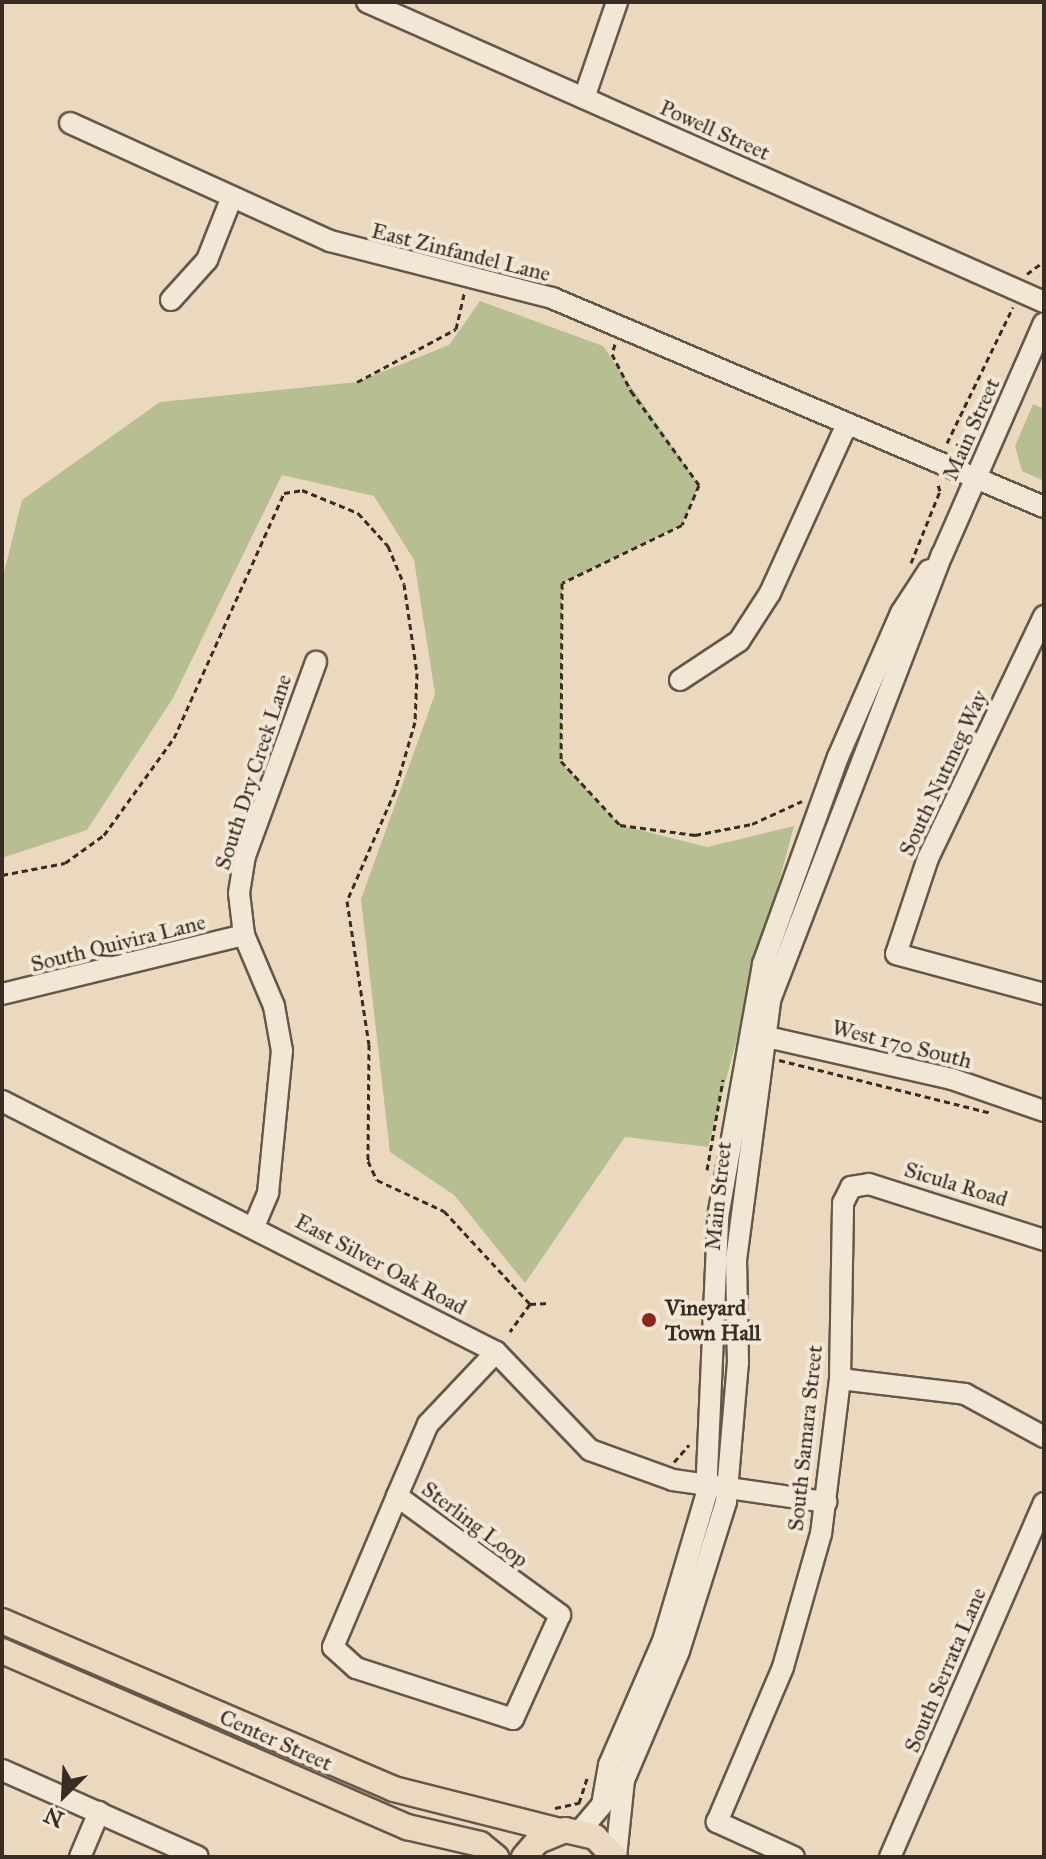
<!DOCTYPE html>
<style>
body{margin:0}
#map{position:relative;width:1046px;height:1859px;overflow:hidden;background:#ebd9bf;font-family:"IM FELL Great Primer",serif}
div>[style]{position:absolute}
.green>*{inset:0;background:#b7bf92}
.path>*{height:3px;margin-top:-1.5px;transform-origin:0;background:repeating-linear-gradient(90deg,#382c23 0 6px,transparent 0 10px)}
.roads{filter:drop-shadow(2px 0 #65574a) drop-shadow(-2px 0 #65574a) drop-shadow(0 2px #65574a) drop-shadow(0 -2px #65574a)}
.minor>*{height:20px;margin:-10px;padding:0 10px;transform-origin:10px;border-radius:10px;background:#f2e6d5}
.major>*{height:24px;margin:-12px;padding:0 12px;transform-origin:12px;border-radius:12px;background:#ebd9bf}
.dots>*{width:22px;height:22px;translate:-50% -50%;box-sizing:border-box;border:4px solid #f2e6d5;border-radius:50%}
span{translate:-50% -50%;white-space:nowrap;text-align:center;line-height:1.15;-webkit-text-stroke:8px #f2e6d5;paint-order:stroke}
.street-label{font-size:22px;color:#382c23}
.poi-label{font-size:22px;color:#382c23;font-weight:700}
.left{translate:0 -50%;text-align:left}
.frame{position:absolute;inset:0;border:4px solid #382c23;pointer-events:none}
.north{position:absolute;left:24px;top:1755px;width:80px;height:80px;-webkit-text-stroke:6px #f2e6d5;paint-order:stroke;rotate:204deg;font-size:22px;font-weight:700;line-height:32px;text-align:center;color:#382c23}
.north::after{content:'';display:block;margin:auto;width:28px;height:36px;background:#382c23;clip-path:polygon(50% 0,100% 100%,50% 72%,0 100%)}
</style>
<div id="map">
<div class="green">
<div style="clip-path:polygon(480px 301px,603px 346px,699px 485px,682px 525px,562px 583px,561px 762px,620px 825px,707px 847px,794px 826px,708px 1147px,625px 1137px,525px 1283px,454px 1195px,390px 1152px,361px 899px,435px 694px,414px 560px,374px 496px,282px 475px,173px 698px,87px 830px,2px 858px,2px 581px,22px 500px,160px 402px,357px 382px,449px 345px)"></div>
<div style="clip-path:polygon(1033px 404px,1044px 409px,1044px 481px,1022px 471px,1015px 446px)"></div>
</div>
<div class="path">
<div style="left:1027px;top:274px;width:21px;rotate:-37deg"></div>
<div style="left:615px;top:344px;width:10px;rotate:107deg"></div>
<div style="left:612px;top:354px;width:42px;rotate:62.8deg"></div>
<div style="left:631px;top:391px;width:116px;rotate:54.1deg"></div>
<div style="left:699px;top:485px;width:43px;rotate:113deg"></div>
<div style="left:682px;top:525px;width:133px;rotate:154.2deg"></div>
<div style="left:562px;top:583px;width:178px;rotate:90.3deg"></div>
<div style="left:561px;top:761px;width:87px;rotate:47.3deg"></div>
<div style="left:620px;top:825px;width:76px;rotate:7.6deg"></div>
<div style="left:695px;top:835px;width:58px;rotate:-10.9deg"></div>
<div style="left:752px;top:824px;width:55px;rotate:-24.7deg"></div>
<div style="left:357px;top:382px;width:112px;rotate:-28.2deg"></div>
<div style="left:456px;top:329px;width:37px;rotate:-77deg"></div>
<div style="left:947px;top:443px;width:151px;rotate:-64.1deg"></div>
<div style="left:911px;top:563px;width:78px;rotate:-68.1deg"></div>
<div style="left:940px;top:491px;width:10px;rotate:-107deg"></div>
<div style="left:2px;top:875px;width:64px;rotate:-10.8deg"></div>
<div style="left:65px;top:863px;width:48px;rotate:-35.7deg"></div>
<div style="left:104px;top:835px;width:120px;rotate:-54.2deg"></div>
<div style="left:174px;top:738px;width:269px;rotate:-65.8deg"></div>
<div style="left:284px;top:493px;width:18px;rotate:-9deg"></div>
<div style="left:302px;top:490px;width:61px;rotate:22.3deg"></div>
<div style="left:358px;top:513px;width:45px;rotate:47.7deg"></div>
<div style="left:388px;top:546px;width:41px;rotate:67.2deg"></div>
<div style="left:404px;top:584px;width:90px;rotate:81.7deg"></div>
<div style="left:417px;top:673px;width:49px;rotate:92.3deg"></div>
<div style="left:415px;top:722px;width:72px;rotate:106.2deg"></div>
<div style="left:395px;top:791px;width:120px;rotate:113.6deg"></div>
<div style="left:347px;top:901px;width:145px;rotate:81.3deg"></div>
<div style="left:369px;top:1044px;width:117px;rotate:90.5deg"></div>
<div style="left:368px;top:1161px;width:21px;rotate:65deg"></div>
<div style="left:377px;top:1180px;width:74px;rotate:24.8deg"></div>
<div style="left:444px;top:1211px;width:127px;rotate:47.2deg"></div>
<div style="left:530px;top:1304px;width:34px;rotate:126deg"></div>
<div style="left:779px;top:1060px;width:219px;rotate:14deg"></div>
<div style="left:707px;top:1170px;width:92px;rotate:-80deg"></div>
<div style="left:530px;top:1304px;width:19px;rotate:-3deg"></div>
<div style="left:674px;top:1462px;width:23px;rotate:-49deg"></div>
<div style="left:555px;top:1808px;width:25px;rotate:-12deg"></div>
<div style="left:579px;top:1803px;width:26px;rotate:-72deg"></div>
</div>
<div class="roads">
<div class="minor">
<div style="left:367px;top:2px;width:740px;rotate:23.9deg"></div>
<div style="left:584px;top:98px;width:102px;rotate:-71deg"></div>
<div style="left:70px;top:123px;width:286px;rotate:24.4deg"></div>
<div style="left:330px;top:241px;width:229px;rotate:14.4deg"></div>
<div style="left:552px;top:298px;width:535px;rotate:23.02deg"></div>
<div style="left:171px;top:300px;width:54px;rotate:-48deg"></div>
<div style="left:207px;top:260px;width:68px;rotate:-68.4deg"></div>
<div style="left:1044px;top:616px;width:268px;rotate:115.6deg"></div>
<div style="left:928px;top:858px;width:101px;rotate:108.4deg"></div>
<div style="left:896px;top:954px;width:153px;rotate:15.1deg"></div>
<div style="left:680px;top:680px;width:71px;rotate:-33.5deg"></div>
<div style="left:739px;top:641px;width:57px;rotate:-57.1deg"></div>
<div style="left:770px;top:593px;width:186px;rotate:-65.5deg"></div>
<div style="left:2px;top:994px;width:249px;rotate:-13.7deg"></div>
<div style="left:754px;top:1034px;width:203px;rotate:12.8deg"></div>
<div style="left:952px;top:1079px;width:97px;rotate:19.2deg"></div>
<div style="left:2px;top:1101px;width:554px;rotate:26.93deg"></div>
<div style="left:496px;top:1352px;width:136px;rotate:46.2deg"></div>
<div style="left:590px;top:1450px;width:88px;rotate:19.9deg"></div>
<div style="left:673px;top:1480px;width:155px;rotate:8.2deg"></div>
<div style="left:255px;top:1224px;width:34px;rotate:-67deg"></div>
<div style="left:268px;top:1193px;width:143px;rotate:-84.4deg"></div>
<div style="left:282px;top:1051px;width:46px;rotate:-100.1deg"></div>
<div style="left:274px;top:1006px;width:77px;rotate:-112.9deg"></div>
<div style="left:244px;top:935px;width:42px;rotate:-96.8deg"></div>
<div style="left:239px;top:893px;width:37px;rotate:-81deg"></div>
<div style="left:245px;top:856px;width:207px;rotate:-69.9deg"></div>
<div style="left:840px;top:1379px;width:126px;rotate:6.8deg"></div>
<div style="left:965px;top:1394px;width:90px;rotate:28.6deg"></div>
<div style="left:397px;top:1496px;width:202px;rotate:36.1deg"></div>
<div style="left:560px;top:1615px;width:114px;rotate:114.3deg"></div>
<div style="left:513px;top:1719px;width:165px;rotate:-162deg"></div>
<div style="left:356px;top:1668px;width:31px;rotate:-138deg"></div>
<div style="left:333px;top:1647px;width:164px;rotate:-67deg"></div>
<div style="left:397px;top:1496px;width:78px;rotate:-66.7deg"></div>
<div style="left:428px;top:1424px;width:99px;rotate:-46.6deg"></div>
<div style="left:2px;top:1770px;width:214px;rotate:23.9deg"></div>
<div style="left:580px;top:1831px;width:34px;rotate:-50deg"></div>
<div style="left:602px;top:1805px;width:41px;rotate:-80.1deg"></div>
<div style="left:609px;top:1765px;width:135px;rotate:-66.5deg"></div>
<div style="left:663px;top:1641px;width:151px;rotate:-73.5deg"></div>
<div style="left:706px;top:1496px;width:279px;rotate:-87.5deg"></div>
<div style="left:718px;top:1217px;width:257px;rotate:-79.9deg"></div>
<div style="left:763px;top:964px;width:220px;rotate:-70.1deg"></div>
<div style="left:838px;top:757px;width:157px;rotate:-66.4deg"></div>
<div style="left:901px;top:613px;width:51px;rotate:-56.9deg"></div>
<div style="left:80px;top:1857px;width:49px;rotate:-67.1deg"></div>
<div style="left:616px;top:1857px;width:77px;rotate:-84.1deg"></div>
<div style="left:624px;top:1780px;width:140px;rotate:-66.9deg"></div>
<div style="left:679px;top:1651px;width:156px;rotate:-72.5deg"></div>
<div style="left:726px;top:1502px;width:140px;rotate:-85.1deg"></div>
<div style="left:738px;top:1363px;width:103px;rotate:-91.1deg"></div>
<div style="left:736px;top:1260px;width:262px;rotate:-82.5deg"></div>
<div style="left:770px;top:1000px;width:477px;rotate:-68.9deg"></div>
<div style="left:942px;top:555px;width:253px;rotate:-66.3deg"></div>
<div style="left:794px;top:1857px;width:85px;rotate:-155.6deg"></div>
<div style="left:717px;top:1822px;width:168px;rotate:-66.9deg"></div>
<div style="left:783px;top:1667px;width:138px;rotate:-74.1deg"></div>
<div style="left:821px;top:1534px;width:156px;rotate:-83deg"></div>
<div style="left:840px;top:1379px;width:176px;rotate:-89deg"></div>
<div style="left:843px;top:1203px;width:18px;rotate:-63deg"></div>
<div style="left:851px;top:1187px;width:18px;rotate:-9deg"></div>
<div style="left:869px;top:1184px;width:184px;rotate:17.7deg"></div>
<div style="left:890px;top:1857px;width:386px;rotate:-66.5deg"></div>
</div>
<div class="major">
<div style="left:2px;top:1621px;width:426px;rotate:23.2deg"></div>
<div style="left:394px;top:1789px;width:171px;rotate:14.2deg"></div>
<div style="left:2px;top:1651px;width:442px;rotate:23.5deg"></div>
<div style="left:407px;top:1827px;width:75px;rotate:13.1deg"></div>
<div style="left:480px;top:1844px;width:21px;rotate:39deg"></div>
<div style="left:524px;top:1857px;width:21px;rotate:-49deg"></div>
<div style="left:538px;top:1841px;width:29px;rotate:-22deg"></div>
<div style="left:565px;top:1830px;width:31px;rotate:13deg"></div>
<div style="left:595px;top:1837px;width:28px;rotate:46deg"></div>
</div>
</div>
<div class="dots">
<div style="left:649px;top:1320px;background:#8f2418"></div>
</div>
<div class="street-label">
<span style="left:715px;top:130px;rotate:24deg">Powell Street</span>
<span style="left:461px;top:252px;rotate:14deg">East Zinfandel Lane</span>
<span style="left:971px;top:429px;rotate:-66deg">Main Street</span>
<span style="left:253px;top:772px;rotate:-72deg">South Dry Creek Lane</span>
<span style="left:943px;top:773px;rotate:-65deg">South Nutmeg Way</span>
<span style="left:118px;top:943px;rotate:-14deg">South Quivira Lane</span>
<span style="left:902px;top:1044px;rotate:14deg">West 170 South</span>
<span style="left:956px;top:1184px;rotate:17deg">Sicula Road</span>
<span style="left:718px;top:1196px;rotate:-84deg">Main Street</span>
<span style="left:381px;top:1264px;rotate:28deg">East Silver Oak Road</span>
<span style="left:805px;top:1438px;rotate:-84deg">South Samara Street</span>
<span style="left:475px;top:1524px;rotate:37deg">Sterling Loop</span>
<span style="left:945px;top:1670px;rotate:-67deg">South Serrata Lane</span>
<span style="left:276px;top:1740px;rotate:24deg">Center Street</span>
</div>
<div class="poi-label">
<span class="left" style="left:665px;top:1320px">Vineyard<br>Town Hall</span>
</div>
<div class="frame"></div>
<div class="north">N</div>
</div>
